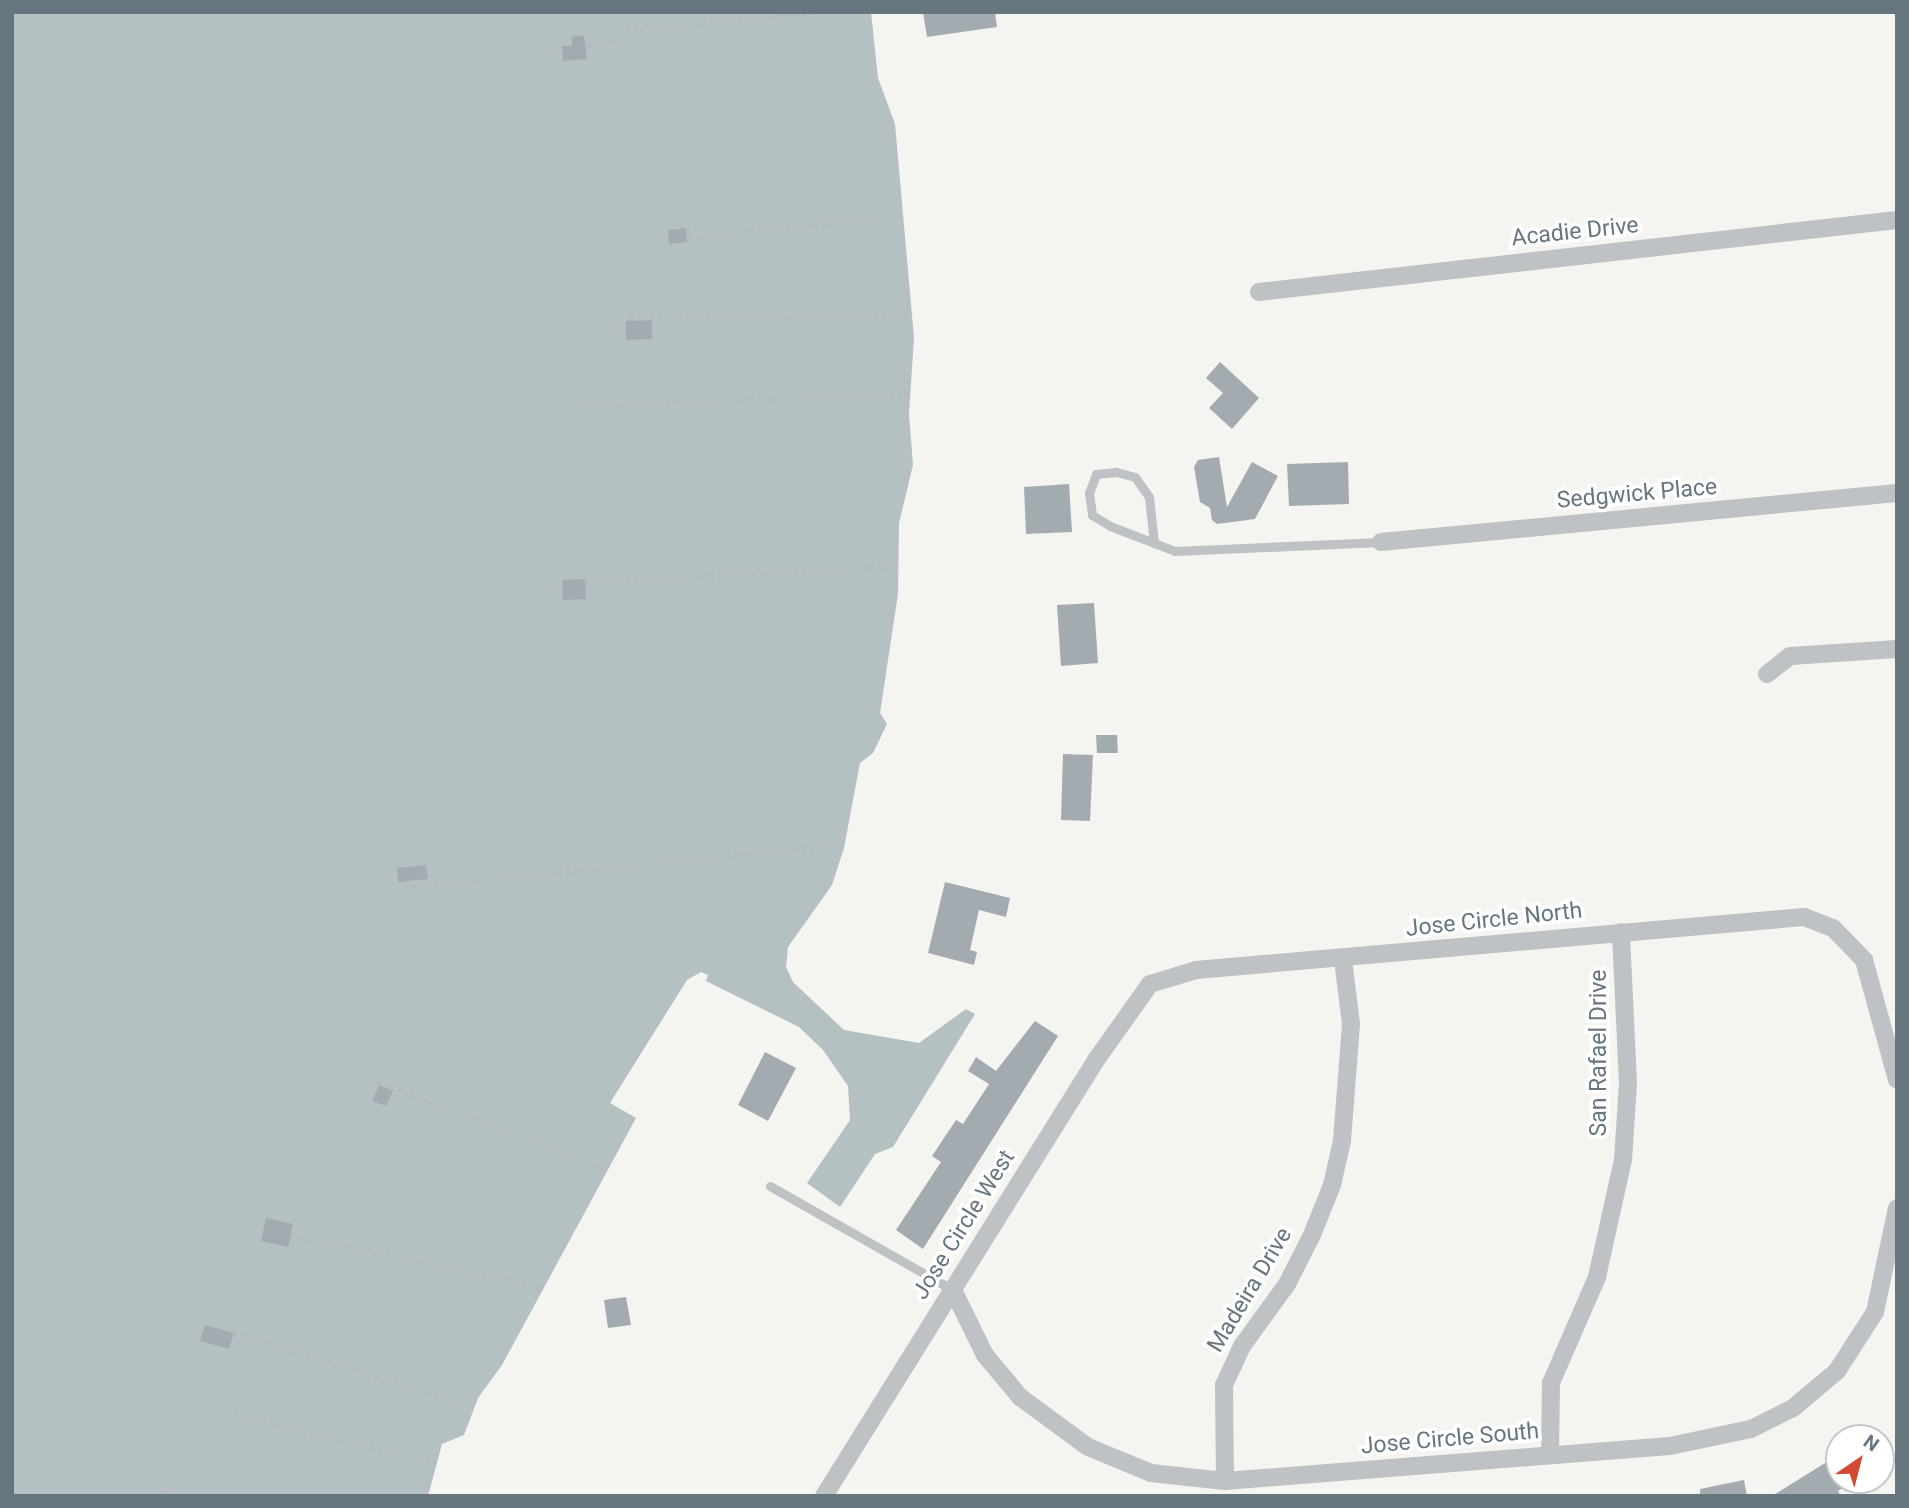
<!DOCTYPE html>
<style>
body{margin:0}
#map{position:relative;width:1909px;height:1508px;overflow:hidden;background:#f4f4f1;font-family:Roboto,sans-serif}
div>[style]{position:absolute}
.water>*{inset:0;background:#b4c0c2}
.building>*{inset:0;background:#a4abb0}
.path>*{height:2.5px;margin-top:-1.25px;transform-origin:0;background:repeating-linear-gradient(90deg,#b6b9bb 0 3.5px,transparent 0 7px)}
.service>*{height:9px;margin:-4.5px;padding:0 4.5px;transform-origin:4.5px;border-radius:4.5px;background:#bec2c5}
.minor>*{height:18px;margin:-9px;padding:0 9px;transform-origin:9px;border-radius:9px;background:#bec2c5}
span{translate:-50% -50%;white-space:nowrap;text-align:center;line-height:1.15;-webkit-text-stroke:7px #fff;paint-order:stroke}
.street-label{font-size:23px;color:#66767f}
.frame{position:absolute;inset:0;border:14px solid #66767f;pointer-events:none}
.north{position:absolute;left:1825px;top:1424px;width:70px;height:70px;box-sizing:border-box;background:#fff;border:2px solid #c2c8cc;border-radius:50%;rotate:35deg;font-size:19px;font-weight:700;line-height:28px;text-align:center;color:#66767f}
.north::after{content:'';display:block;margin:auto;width:24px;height:32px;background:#d24a34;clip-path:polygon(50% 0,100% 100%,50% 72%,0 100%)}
</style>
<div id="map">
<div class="water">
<div style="clip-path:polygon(12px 12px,871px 12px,878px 78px,895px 124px,914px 338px,909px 414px,913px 465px,899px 523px,898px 594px,880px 713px,887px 724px,873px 753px,860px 763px,844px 848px,832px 885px,788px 947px,786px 967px,793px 982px,844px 1030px,919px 1043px,966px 1009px,975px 1014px,893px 1147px,875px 1154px,840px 1207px,807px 1183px,850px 1120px,848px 1086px,823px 1050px,799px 1027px,706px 981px,708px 975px,701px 972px,687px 980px,610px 1103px,636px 1118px,502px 1365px,478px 1398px,464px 1435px,442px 1444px,428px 1496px,12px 1496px)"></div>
</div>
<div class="building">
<div style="clip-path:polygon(923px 12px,995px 12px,997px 27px,927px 37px)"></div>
<div style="clip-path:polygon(584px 35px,587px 59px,563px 61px,562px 46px,572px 46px,571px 37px)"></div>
<div style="clip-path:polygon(686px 228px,687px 242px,669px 244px,668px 230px)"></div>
<div style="clip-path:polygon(652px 320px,652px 339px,626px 340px,626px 321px)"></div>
<div style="clip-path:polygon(1220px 362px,1259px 398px,1232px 429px,1209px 408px,1223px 393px,1206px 378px)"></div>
<div style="clip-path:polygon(1219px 457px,1227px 507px,1252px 462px,1278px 476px,1255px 519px,1217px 524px,1212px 520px,1210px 508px,1200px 502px,1194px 467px,1198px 460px)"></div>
<div style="clip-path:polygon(1348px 462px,1349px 504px,1289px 506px,1287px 464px)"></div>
<div style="clip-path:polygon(1069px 484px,1072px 532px,1026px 534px,1024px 487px)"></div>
<div style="clip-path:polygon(585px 579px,586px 599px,563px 600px,562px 580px)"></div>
<div style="clip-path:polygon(1094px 603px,1098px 663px,1061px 666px,1057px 605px)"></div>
<div style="clip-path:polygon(1096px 735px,1117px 735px,1118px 753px,1097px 753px)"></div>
<div style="clip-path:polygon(1063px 754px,1093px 755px,1090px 821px,1061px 820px)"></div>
<div style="clip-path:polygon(426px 865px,428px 879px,398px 882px,397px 868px)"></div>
<div style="clip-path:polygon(945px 882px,1010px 898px,1006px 917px,979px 910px,970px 950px,977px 952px,974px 965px,928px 953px)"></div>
<div style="clip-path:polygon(1035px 1021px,1058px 1036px,923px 1249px,896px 1230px,941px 1162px,932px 1156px,956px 1120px,963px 1124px,989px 1084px,968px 1071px,976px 1057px,996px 1071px)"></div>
<div style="clip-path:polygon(765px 1052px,796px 1068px,768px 1121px,738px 1105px)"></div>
<div style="clip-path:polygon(379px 1085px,393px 1091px,386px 1106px,372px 1101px)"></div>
<div style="clip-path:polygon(266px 1218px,293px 1224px,288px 1247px,261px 1241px)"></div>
<div style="clip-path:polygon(626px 1297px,631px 1325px,608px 1328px,604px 1300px)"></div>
<div style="clip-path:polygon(205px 1325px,234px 1333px,229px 1349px,200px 1341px)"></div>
<div style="clip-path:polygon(1830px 1460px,1846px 1486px,1838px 1491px,1841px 1496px,1772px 1496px)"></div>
<div style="clip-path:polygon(1744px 1480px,1747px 1496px,1700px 1496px,1700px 1489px)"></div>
</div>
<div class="path">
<div style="left:586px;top:46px;width:34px;rotate:-7deg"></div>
<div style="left:620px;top:42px;width:13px;rotate:-58deg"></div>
<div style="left:627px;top:31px;width:194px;rotate:-5.6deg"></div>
<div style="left:672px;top:224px;width:16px;rotate:11deg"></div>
<div style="left:688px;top:227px;width:11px;rotate:85deg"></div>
<div style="left:689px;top:238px;width:214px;rotate:-6.2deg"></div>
<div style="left:630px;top:305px;width:14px;rotate:90deg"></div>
<div style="left:630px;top:319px;width:280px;rotate:-0.6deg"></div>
<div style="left:569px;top:420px;width:14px;rotate:-90deg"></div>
<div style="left:569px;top:406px;width:340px;rotate:-1.9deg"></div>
<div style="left:585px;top:582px;width:313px;rotate:-2.9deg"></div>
<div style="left:406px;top:887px;width:440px;rotate:-5.6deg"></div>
<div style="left:378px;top:1082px;width:245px;rotate:20.8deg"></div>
<div style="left:290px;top:1235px;width:257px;rotate:11.7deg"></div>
<div style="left:234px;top:1333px;width:251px;rotate:17.1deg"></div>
<div style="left:235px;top:1415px;width:207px;rotate:13.1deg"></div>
<div style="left:161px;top:1492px;width:17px;rotate:13deg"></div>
</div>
<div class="service">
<div style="left:1154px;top:543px;width:46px;rotate:-96.2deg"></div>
<div style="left:1149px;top:497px;width:24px;rotate:-125deg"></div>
<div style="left:1135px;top:477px;width:20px;rotate:-165deg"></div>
<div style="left:1116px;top:472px;width:20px;rotate:174deg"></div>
<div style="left:1096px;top:474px;width:20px;rotate:110deg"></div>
<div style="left:1089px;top:493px;width:22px;rotate:82deg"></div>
<div style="left:1092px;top:515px;width:21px;rotate:31deg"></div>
<div style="left:1110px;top:526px;width:70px;rotate:21deg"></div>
<div style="left:1175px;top:551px;width:206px;rotate:-2.5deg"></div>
<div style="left:770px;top:1186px;width:210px;rotate:29.6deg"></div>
</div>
<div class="minor">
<div style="left:1259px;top:292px;width:642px;rotate:-6.44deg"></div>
<div style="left:1381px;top:542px;width:518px;rotate:-5.42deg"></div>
<div style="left:1767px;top:674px;width:29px;rotate:-38deg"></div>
<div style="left:1790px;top:656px;width:107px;rotate:-3.7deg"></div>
<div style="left:953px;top:1290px;width:72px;rotate:63.8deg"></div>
<div style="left:985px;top:1355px;width:55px;rotate:50.2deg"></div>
<div style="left:1020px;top:1397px;width:84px;rotate:36.3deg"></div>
<div style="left:1088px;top:1447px;width:68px;rotate:22.4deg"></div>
<div style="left:1151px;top:1473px;width:74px;rotate:6.2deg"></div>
<div style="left:1225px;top:1481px;width:446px;rotate:-4.5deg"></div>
<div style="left:1670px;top:1446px;width:83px;rotate:-11.9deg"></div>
<div style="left:1751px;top:1429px;width:47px;rotate:-26.6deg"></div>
<div style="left:1793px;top:1408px;width:57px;rotate:-40.1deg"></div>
<div style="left:1837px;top:1371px;width:70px;rotate:-57.2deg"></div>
<div style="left:1875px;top:1312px;width:106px;rotate:-78.1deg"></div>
<div style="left:1550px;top:1455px;width:72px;rotate:-89.2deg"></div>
<div style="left:1551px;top:1383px;width:116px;rotate:-66.5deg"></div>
<div style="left:1597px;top:1277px;width:120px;rotate:-77.5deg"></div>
<div style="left:1623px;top:1160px;width:77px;rotate:-86.3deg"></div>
<div style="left:1628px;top:1083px;width:151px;rotate:-92.7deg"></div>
<div style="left:1225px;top:1481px;width:96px;rotate:-90.6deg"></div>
<div style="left:1224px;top:1385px;width:43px;rotate:-65.2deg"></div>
<div style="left:1242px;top:1346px;width:77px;rotate:-54deg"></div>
<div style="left:1287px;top:1284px;width:55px;rotate:-63deg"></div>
<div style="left:1312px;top:1235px;width:54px;rotate:-68.2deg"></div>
<div style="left:1332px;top:1185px;width:45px;rotate:-77.2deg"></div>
<div style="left:1342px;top:1141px;width:117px;rotate:-85.6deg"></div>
<div style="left:1351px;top:1024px;width:64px;rotate:-97.1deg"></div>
<div style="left:824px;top:1496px;width:514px;rotate:-58.04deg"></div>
<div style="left:1096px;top:1060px;width:93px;rotate:-54.6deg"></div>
<div style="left:1150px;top:984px;width:48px;rotate:-16.9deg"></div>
<div style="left:1196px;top:970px;width:610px;rotate:-4.98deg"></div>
<div style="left:1804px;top:917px;width:31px;rotate:21deg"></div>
<div style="left:1833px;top:928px;width:45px;rotate:45.9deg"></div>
<div style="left:1864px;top:960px;width:124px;rotate:74.6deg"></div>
</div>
<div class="street-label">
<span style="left:1575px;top:232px;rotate:-6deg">Acadie Drive</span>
<span style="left:1637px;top:494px;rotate:-5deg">Sedgwick Place</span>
<span style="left:1494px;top:920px;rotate:-6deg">Jose Circle North</span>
<span style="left:1599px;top:1053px;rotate:-90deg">San Rafael Drive</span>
<span style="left:964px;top:1225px;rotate:-58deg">Jose Circle West</span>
<span style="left:1250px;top:1290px;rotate:-59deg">Madeira Drive</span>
<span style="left:1450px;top:1439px;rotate:-5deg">Jose Circle South</span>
</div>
<div class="frame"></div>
<div class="north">N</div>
</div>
